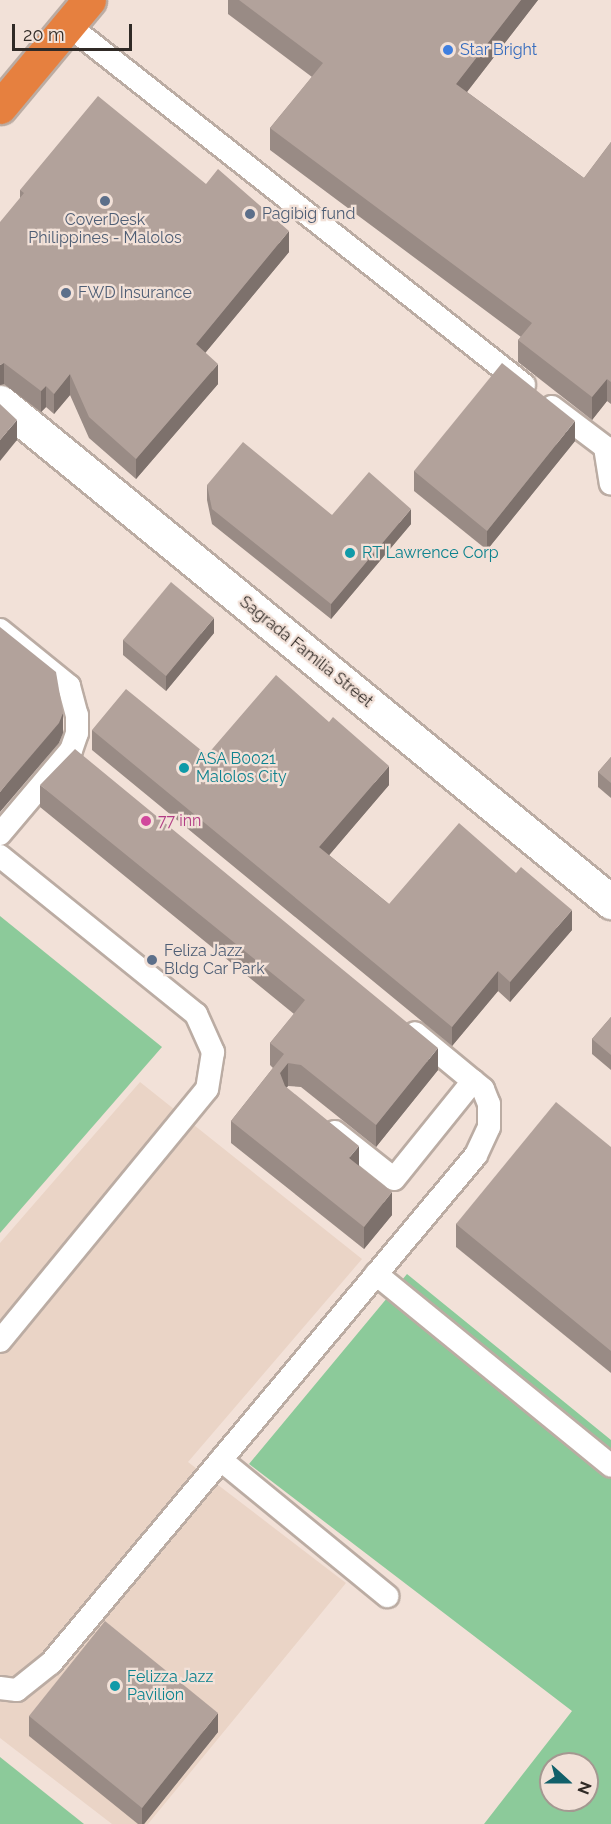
<!DOCTYPE html>
<style>
body{margin:0}
#map{position:relative;width:611px;height:1824px;overflow:hidden;background:#f2e1d8;font-family:Raleway,sans-serif}
div>[style]{position:absolute}
.built>*{inset:0;background:#ead4c6}
.green>*{inset:0;background:#8cca9a}
.roads{filter:drop-shadow(2px 0 #bbaca3) drop-shadow(-2px 0 #bbaca3) drop-shadow(0 2px #bbaca3) drop-shadow(0 -2px #bbaca3)}
.service>*{height:22px;margin:-11px;padding:0 11px;transform-origin:11px;border-radius:11px;background:#fff}
.minor>*{height:33px;margin:-16.5px;padding:0 16.5px;transform-origin:16.5px;border-radius:16.5px;background:#fff}
.trunk>*{height:33px;margin:-16.5px;padding:0 16.5px;transform-origin:16.5px;border-radius:16.5px;background:#e6803f}
.wall>*{inset:0;background:#998b85}
.shaded-wall>*{inset:0;background:#7d716c}
.building>*{inset:0;background:#b2a29b}
.dots>*{width:16px;height:16px;translate:-50% -50%;box-sizing:border-box;border:3px solid #f2e1d8;border-radius:50%}
span{translate:-50% -50%;white-space:nowrap;text-align:center;line-height:1.15;-webkit-text-stroke:4.5px #f2e1d8;paint-order:stroke}
.shop-label{font-size:16px;color:#366cbe}
.left{translate:0 -50%;text-align:left}
.service-label{font-size:16px;color:#4e5e75}
.culture-label{font-size:16px;color:#0d838f}
.street-label{font-size:16px;color:#302a26}
.hotel-label{font-size:16px;color:#b23c85}
.north{position:absolute;left:539px;top:1752px;width:60px;height:60px;box-sizing:border-box;background:#f2e1d8;border:2px solid #a49891;border-radius:50%;rotate:111deg;font-size:16px;font-weight:700;line-height:24px;text-align:center;color:#302a26}
.north::after{content:'';display:block;margin:auto;width:21px;height:27px;background:#12606a;clip-path:polygon(50% 0,100% 100%,50% 72%,0 100%)}
.scale{position:absolute;left:12px;top:24px;width:120px;height:27px;box-sizing:border-box;border:3px solid #302a26;border-top:0;padding-left:8px;font-size:18px;line-height:21px;white-space:nowrap;color:#302a26;-webkit-text-stroke:4px #f2e1d8;paint-order:stroke}
</style>
<div id="map">
<div class="built">
<div style="clip-path:polygon(140px 1082px,362px 1259px,188px 1462px,346px 1583px,148px 1824px,112px 1824px,0 1738px,0 1243px)"></div>
</div>
<div class="green">
<div style="clip-path:polygon(0 916px,162px 1047px,0 1233px)"></div>
<div style="clip-path:polygon(evenodd,407px 1274px,611px 1440px,611px 1824px,484px 1824px,572px 1711px,249px 1464px,407px 1274px,551px 1764px,587px 1764px,587px 1800px,551px 1800px,551px 1764px)"></div>
<div style="clip-path:polygon(0 1757px,84px 1824px,0 1824px)"></div>
</div>
<div class="roads">
<div class="service">
<div style="left:68px;top:25px;width:581px;rotate:38.29deg"></div>
<div style="left:552px;top:407px;width:66px;rotate:37deg"></div>
<div style="left:605px;top:447px;width:37px;rotate:81deg"></div>
<div style="left:0;top:630px;width:89px;rotate:39.1deg"></div>
<div style="left:69px;top:686px;width:30px;rotate:75deg"></div>
<div style="left:77px;top:715px;width:18px;rotate:90deg"></div>
<div style="left:77px;top:733px;width:18px;rotate:109deg"></div>
<div style="left:71px;top:750px;width:110px;rotate:130.2deg"></div>
<div style="left:0;top:856px;width:252px;rotate:38.9deg"></div>
<div style="left:196px;top:1014px;width:42px;rotate:65.9deg"></div>
<div style="left:213px;top:1052px;width:37px;rotate:99deg"></div>
<div style="left:207px;top:1089px;width:326px;rotate:129.4deg"></div>
<div style="left:335px;top:1132px;width:75px;rotate:38.5deg"></div>
<div style="left:394px;top:1179px;width:126px;rotate:-51.1deg"></div>
<div style="left:473px;top:1081px;width:75px;rotate:-140.4deg"></div>
<div style="left:376px;top:1274px;width:303px;rotate:39.2deg"></div>
<div style="left:221px;top:1460px;width:215px;rotate:39.3deg"></div>
<div style="left:0;top:1688px;width:17px;rotate:7deg"></div>
<div style="left:17px;top:1690px;width:43px;rotate:-38.5deg"></div>
<div style="left:51px;top:1663px;width:662px;rotate:-50.08deg"></div>
<div style="left:476px;top:1155px;width:31px;rotate:-65deg"></div>
<div style="left:489px;top:1127px;width:23px;rotate:-90deg"></div>
<div style="left:489px;top:1104px;width:16px;rotate:-112deg"></div>
<div style="left:483px;top:1089px;width:13px;rotate:-141deg"></div>
</div>
<div class="minor">
<div style="left:0;top:402px;width:790px;rotate:39.29deg"></div>
</div>
<div class="trunk">
<div style="left:0;top:107px;width:139px;rotate:-50.2deg"></div>
</div>
</div>
<div class="wall">
<div style="clip-path:polygon(228px 0,538px 0,467px 92px,584px 178px,611px 142px,611px 404px,607px 401px,592px 420px,518px 362px,518px 340px,521px 337px,270px 150px,270px 128px,312px 77px,228px 14px)"></div>
<div style="clip-path:polygon(206px 184px,289px 252px,205px 353px,218px 384px,136px 479px,89px 438px,70px 395px,54px 414px,46px 407px,41px 412px,4px 384px,0 385px,20px 198px,20px 190px)"></div>
<div style="clip-path:polygon(575px 441px,487px 550px,414px 491px,414px 471px)"></div>
<div style="clip-path:polygon(207px 485px,332px 515px,411px 524px,331px 619px,212px 524px,207px 500px)"></div>
<div style="clip-path:polygon(214px 633px,166px 691px,123px 655px,123px 640px)"></div>
<div style="clip-path:polygon(92px 730px,207px 755px,389px 785px,329px 855px,389px 904px,572px 930px,510px 1002px,498px 991px,452px 1046px,92px 750px)"></div>
<div style="clip-path:polygon(611px 757px,611px 798px,598px 787px,598px 772px)"></div>
<div style="clip-path:polygon(40px 785px,438px 1070px,376px 1147px,301px 1087px,288px 1086px,286px 1088px,359px 1166px,392px 1215px,364px 1249px,231px 1143px,231px 1121px,273px 1068px,270px 1065px,270px 1043px,294px 1014px,40px 807px)"></div>
<div style="clip-path:polygon(611px 1017px,611px 1070px,592px 1054px,592px 1039px)"></div>
<div style="clip-path:polygon(611px 1147px,611px 1373px,456px 1247px,456px 1224px)"></div>
<div style="clip-path:polygon(29px 1716px,218px 1732px,144px 1824px,138px 1824px,29px 1736px)"></div>
</div>
<div class="shaded-wall">
<div style="clip-path:polygon(521px 0,538px 0,456px 106px,456px 84px)"></div>
<div style="clip-path:polygon(289px 231px,289px 252px,196px 364px,196px 344px)"></div>
<div style="clip-path:polygon(4px 363px,4px 384px,0 385px,0 365px)"></div>
<div style="clip-path:polygon(218px 364px,218px 384px,136px 479px,136px 459px)"></div>
<div style="clip-path:polygon(70px 374px,70px 395px,54px 414px,54px 394px)"></div>
<div style="clip-path:polygon(607px 379px,607px 401px,592px 420px,592px 397px)"></div>
<div style="clip-path:polygon(46px 386px,46px 407px,41px 412px,41px 391px)"></div>
<div style="clip-path:polygon(17px 420px,17px 440px,0 461px,0 440px)"></div>
<div style="clip-path:polygon(575px 421px,575px 441px,487px 550px,487px 531px)"></div>
<div style="clip-path:polygon(411px 509px,411px 524px,331px 619px,331px 604px)"></div>
<div style="clip-path:polygon(214px 618px,214px 633px,166px 691px,166px 676px)"></div>
<div style="clip-path:polygon(63px 713px,63px 733px,59px 743px,0 812px,0 792px)"></div>
<div style="clip-path:polygon(389px 766px,389px 785px,319px 867px,319px 847px)"></div>
<div style="clip-path:polygon(572px 910px,572px 930px,510px 1002px,510px 982px)"></div>
<div style="clip-path:polygon(498px 971px,498px 991px,452px 1046px,452px 1027px)"></div>
<div style="clip-path:polygon(438px 1048px,438px 1070px,376px 1147px,376px 1125px)"></div>
<div style="clip-path:polygon(288px 1063px,288px 1086px,280px 1095px,280px 1073px)"></div>
<div style="clip-path:polygon(359px 1146px,359px 1168px,349px 1158px)"></div>
<div style="clip-path:polygon(392px 1192px,392px 1215px,364px 1249px,364px 1227px)"></div>
<div style="clip-path:polygon(218px 1713px,218px 1732px,144px 1824px,142px 1824px,142px 1808px)"></div>
</div>
<div class="building">
<div style="clip-path:polygon(239px 0,521px 0,456px 84px,584px 178px,611px 142px,611px 382px,607px 379px,592px 397px,518px 340px,532px 323px,270px 128px,323px 63px)"></div>
<div style="clip-path:polygon(98px 96px,206px 184px,218px 169px,289px 231px,196px 344px,218px 364px,136px 459px,89px 417px,70px 374px,54px 394px,46px 386px,41px 391px,4px 363px,0 365px,0 222px,24px 193px,20px 190px)"></div>
<div style="clip-path:polygon(502px 363px,575px 421px,487px 531px,414px 471px)"></div>
<div style="clip-path:polygon(0 404px,17px 420px,0 440px)"></div>
<div style="clip-path:polygon(243px 442px,332px 515px,369px 472px,411px 509px,331px 604px,212px 509px,207px 485px)"></div>
<div style="clip-path:polygon(171px 582px,214px 618px,166px 676px,123px 640px)"></div>
<div style="clip-path:polygon(0 627px,56px 672px,63px 713px,59px 723px,0 792px)"></div>
<div style="clip-path:polygon(276px 675px,329px 722px,333px 717px,389px 766px,319px 847px,389px 904px,459px 823px,516px 873px,521px 867px,572px 910px,510px 982px,498px 971px,452px 1027px,92px 730px,126px 689px,207px 755px)"></div>
<div style="clip-path:polygon(75px 749px,438px 1048px,376px 1125px,301px 1065px,288px 1063px,280px 1073px,285px 1086px,359px 1146px,349px 1158px,392px 1192px,364px 1227px,231px 1121px,284px 1054px,270px 1043px,305px 1000px,40px 785px)"></div>
<div style="clip-path:polygon(611px 757px,611px 783px,598px 772px)"></div>
<div style="clip-path:polygon(611px 1017px,611px 1055px,592px 1039px)"></div>
<div style="clip-path:polygon(556px 1102px,611px 1147px,611px 1351px,456px 1224px)"></div>
<div style="clip-path:polygon(105px 1621px,218px 1713px,142px 1808px,29px 1716px)"></div>
</div>
<div class="dots">
<div style="left:448px;top:50px;background:#3f7fe0"></div>
<div style="left:105px;top:201px;background:#5c6f8a"></div>
<div style="left:250px;top:214px;background:#5c6f8a"></div>
<div style="left:66px;top:293px;background:#5c6f8a"></div>
<div style="left:350px;top:553px;background:#0f9aa8"></div>
<div style="left:184px;top:768px;background:#0f9aa8"></div>
<div style="left:146px;top:821px;background:#d1479c"></div>
<div style="left:152px;top:960px;background:#5c6f8a"></div>
<div style="left:115px;top:1686px;background:#0f9aa8"></div>
</div>
<div class="shop-label">
<span class="left" style="left:460px;top:50px">Star Bright</span>
</div>
<div class="service-label">
<span class="left" style="left:262px;top:214px">Pagibig fund</span>
<span style="left:105px;top:229px">CoverDesk<br>Philippines - Malolos</span>
<span class="left" style="left:78px;top:293px">FWD Insurance</span>
<span class="left" style="left:164px;top:960px">Feliza Jazz<br>Bldg Car Park</span>
</div>
<div class="culture-label">
<span class="left" style="left:362px;top:553px">RT Lawrence Corp</span>
<span class="left" style="left:196px;top:768px">ASA B0021<br>Malolos City</span>
<span class="left" style="left:127px;top:1686px">Felizza Jazz<br>Pavilion</span>
</div>
<div class="street-label">
<span style="left:306px;top:652px;rotate:39deg">Sagrada Familia Street</span>
</div>
<div class="hotel-label">
<span class="left" style="left:158px;top:821px">77 inn</span>
</div>
<div class="north">N</div>
<div class="scale">20 m</div>
</div>
